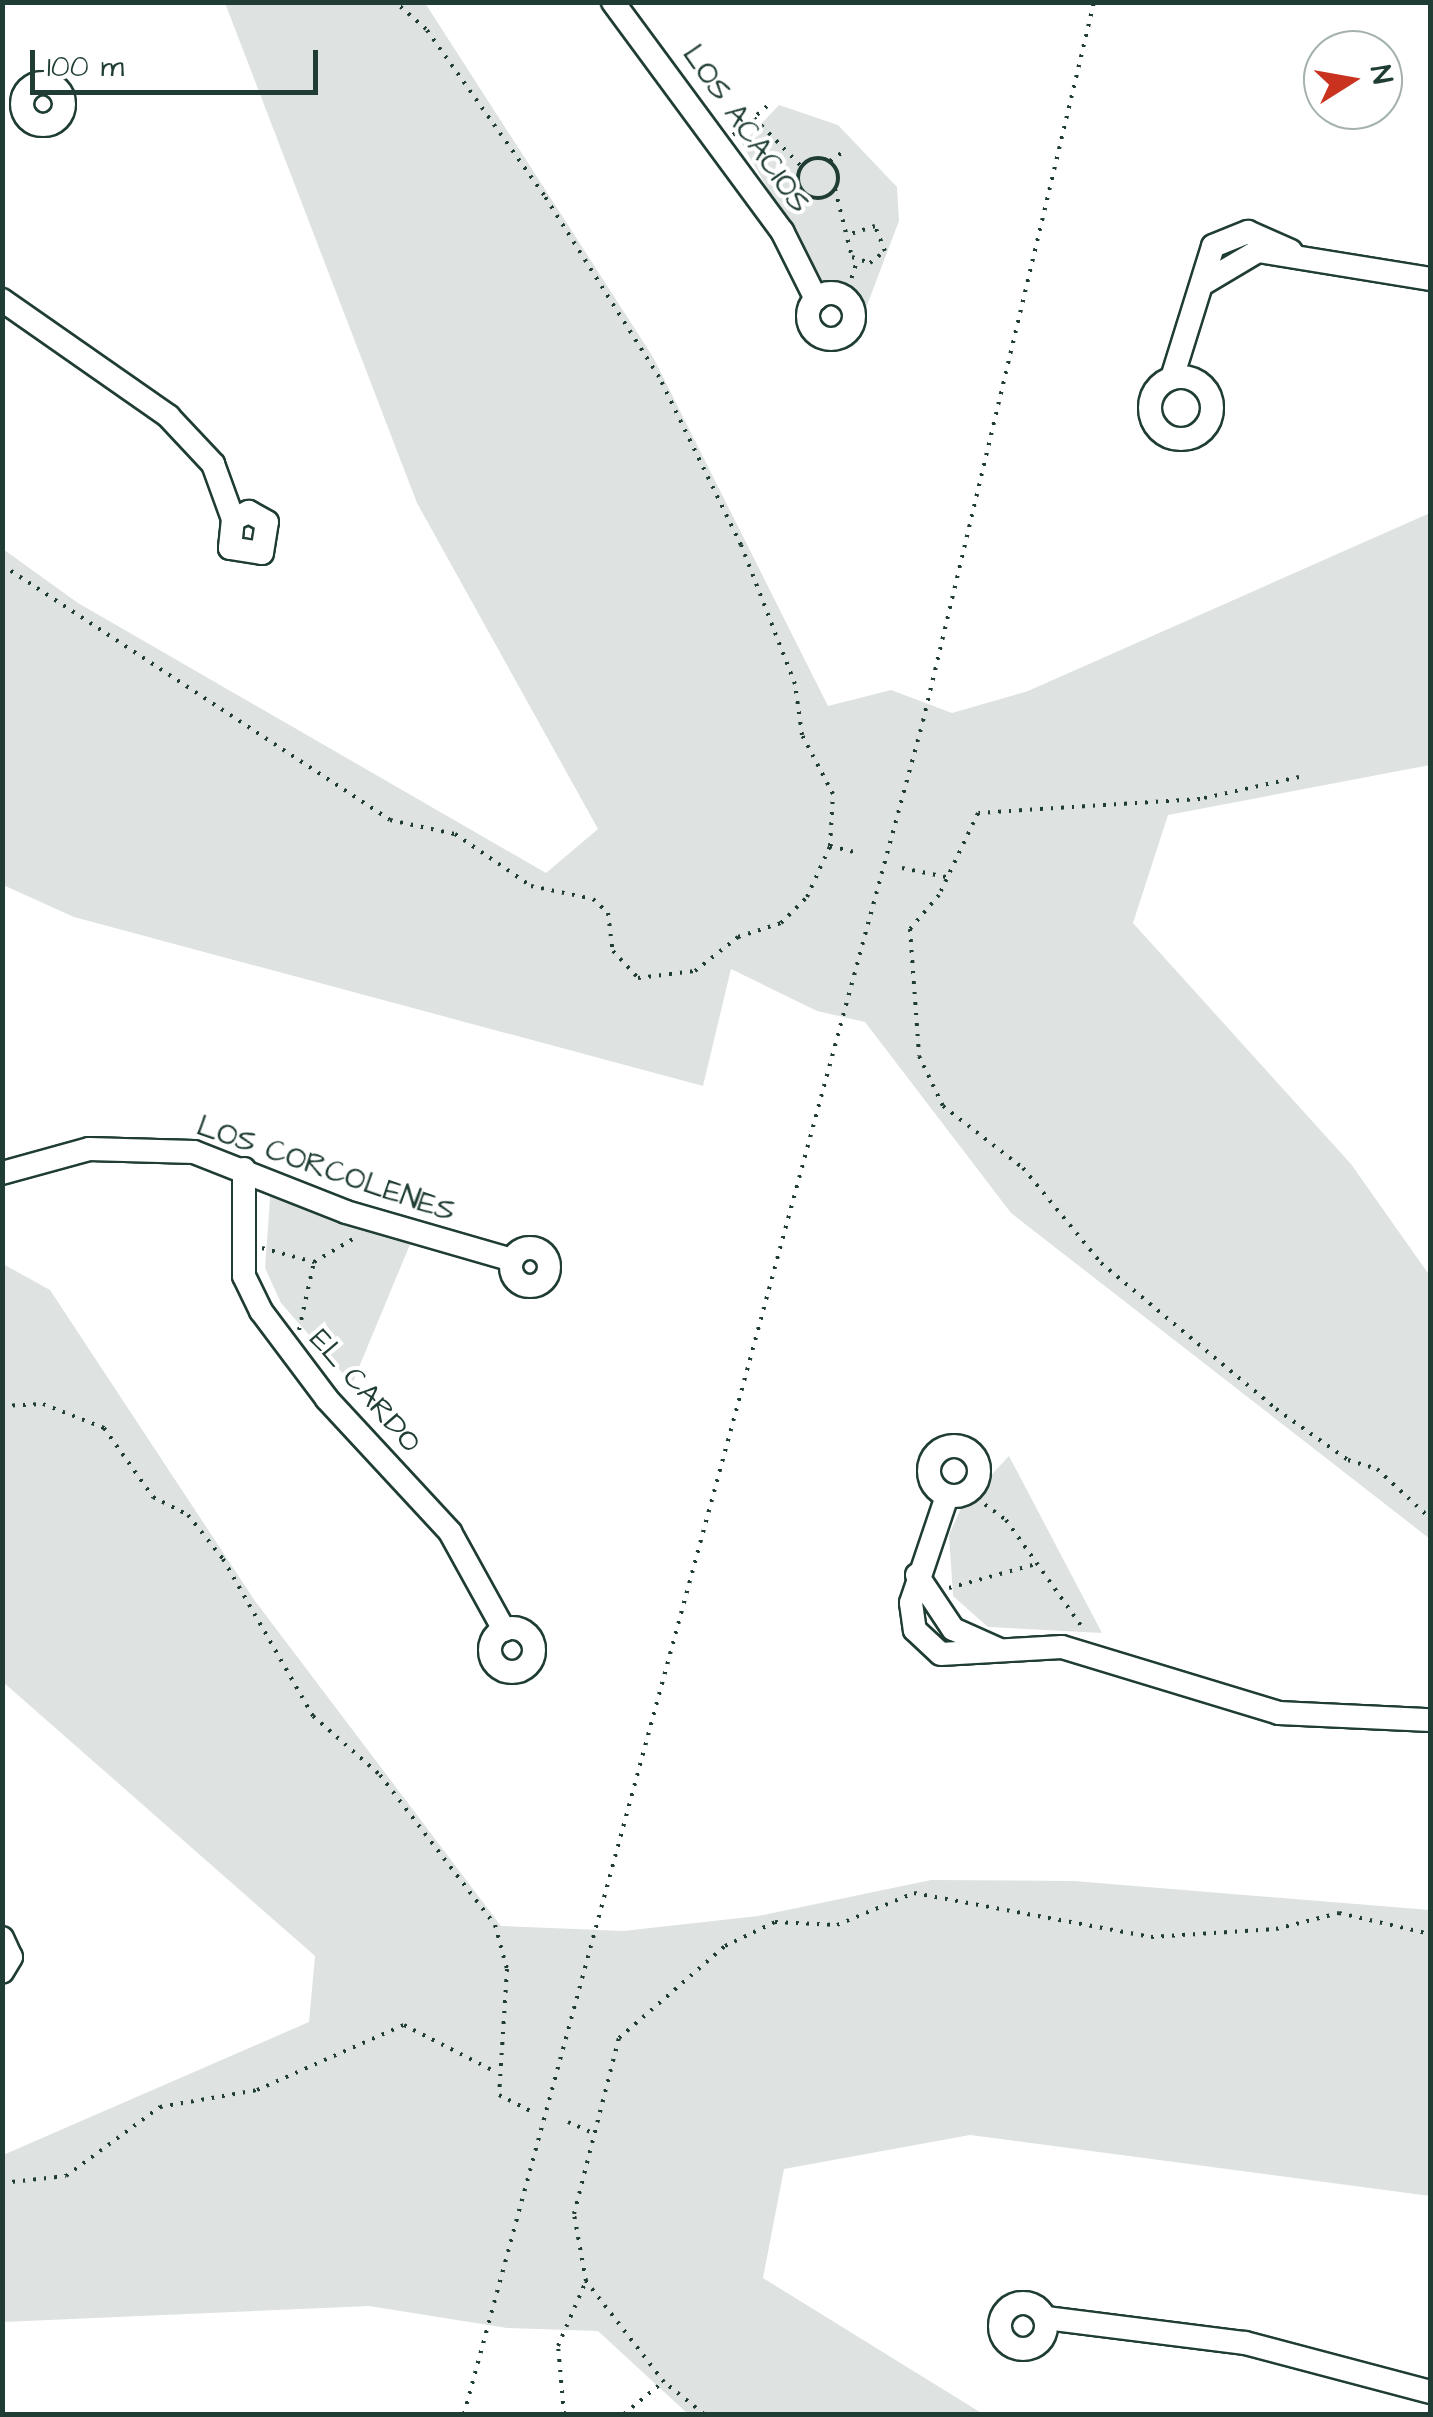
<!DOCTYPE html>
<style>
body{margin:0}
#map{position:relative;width:1433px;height:2417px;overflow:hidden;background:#fff;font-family:"Architects Daughter",sans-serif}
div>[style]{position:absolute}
.green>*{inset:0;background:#dee3e2}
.path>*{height:4px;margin-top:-2px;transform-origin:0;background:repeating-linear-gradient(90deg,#1f3d34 0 2.5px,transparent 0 10.5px)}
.path>.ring{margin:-2px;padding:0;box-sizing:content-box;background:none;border:4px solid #1f3d34;border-radius:50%}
.roads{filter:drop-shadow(2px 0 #1f3d34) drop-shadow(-2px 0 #1f3d34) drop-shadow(0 2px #1f3d34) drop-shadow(0 -2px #1f3d34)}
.minor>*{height:22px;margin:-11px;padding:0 11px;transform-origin:11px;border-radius:11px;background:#fff}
.minor>.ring{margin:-11px;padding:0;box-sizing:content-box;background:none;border:22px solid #fff;border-radius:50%}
span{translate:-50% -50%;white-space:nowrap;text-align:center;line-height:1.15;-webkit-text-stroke:8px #fff;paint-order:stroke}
.street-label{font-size:30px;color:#1f3d34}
.frame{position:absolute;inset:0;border:5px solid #1f3d34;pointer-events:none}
.north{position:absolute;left:1303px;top:30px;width:100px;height:100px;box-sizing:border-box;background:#fff;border:2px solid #a5b1ae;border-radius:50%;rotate:79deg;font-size:28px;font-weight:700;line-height:40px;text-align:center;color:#1f3d34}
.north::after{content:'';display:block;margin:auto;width:35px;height:45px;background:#c8321e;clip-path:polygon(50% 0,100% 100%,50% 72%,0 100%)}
.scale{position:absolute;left:30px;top:50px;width:288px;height:45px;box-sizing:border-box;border:5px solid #1f3d34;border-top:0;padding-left:12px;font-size:30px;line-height:35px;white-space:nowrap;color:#1f3d34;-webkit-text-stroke:8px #fff;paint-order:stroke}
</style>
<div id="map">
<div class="green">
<div style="clip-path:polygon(225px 3px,425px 3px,653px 357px,828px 706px,891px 690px,952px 713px,1028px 691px,1430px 513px,1430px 765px,1168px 815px,1133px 923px,1351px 1164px,1430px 1276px,1430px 1539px,1011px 1213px,865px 1022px,817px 1011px,731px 969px,703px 1086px,74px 917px,3px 885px,3px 549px,78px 603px,546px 873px,598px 829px,417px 503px)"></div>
<div style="clip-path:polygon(779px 105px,838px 125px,897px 187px,899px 221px,866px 308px,847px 285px,824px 286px,742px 144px)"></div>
<div style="clip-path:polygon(271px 1185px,411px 1242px,352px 1384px,281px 1303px,265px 1268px)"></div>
<div style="clip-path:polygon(3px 1264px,50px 1290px,255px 1601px,501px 1926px,623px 1931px,758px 1916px,931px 1880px,1074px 1881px,1430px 1910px,1430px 2196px,970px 2135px,784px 2169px,763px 2278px,983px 2414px,688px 2414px,598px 2331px,507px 2328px,369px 2306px,3px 2322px,3px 2155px,309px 2022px,315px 1956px,3px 1682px)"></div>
<div style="clip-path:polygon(1009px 1456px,1102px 1633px,988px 1627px,953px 1596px,949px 1535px,962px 1506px)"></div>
</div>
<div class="path">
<div style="left:754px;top:118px;width:67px;rotate:45.6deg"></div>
<div style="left:733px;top:135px;width:51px;rotate:-40.2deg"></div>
<div class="ring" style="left:798px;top:158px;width:36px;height:36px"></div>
<div style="left:830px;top:161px;width:19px;rotate:-35deg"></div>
<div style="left:835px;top:189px;width:70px;rotate:76deg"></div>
<div style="left:852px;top:257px;width:19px;rotate:18deg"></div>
<div style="left:870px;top:263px;width:19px;rotate:-39deg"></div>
<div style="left:885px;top:251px;width:27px;rotate:-112deg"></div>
<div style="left:875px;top:226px;width:28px;rotate:162deg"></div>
<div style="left:845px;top:298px;width:38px;rotate:-72deg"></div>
<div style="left:2px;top:565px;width:464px;rotate:33.3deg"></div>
<div style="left:390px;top:820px;width:66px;rotate:12.2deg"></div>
<div style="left:455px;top:834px;width:92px;rotate:34.4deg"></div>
<div style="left:531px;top:886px;width:63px;rotate:11.8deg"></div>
<div style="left:593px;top:899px;width:21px;rotate:43deg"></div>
<div style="left:608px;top:913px;width:38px;rotate:83deg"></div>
<div style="left:613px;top:951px;width:37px;rotate:47deg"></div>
<div style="left:638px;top:978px;width:57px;rotate:-7deg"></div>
<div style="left:695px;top:971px;width:55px;rotate:-38.3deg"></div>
<div style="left:738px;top:937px;width:45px;rotate:-18deg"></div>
<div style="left:781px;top:923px;width:37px;rotate:-45deg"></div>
<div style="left:807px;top:897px;width:56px;rotate:-65.7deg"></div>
<div style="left:830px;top:846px;width:52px;rotate:-86.7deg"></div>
<div style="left:833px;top:794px;width:67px;rotate:-117.7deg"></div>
<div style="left:802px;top:735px;width:51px;rotate:-97.8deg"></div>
<div style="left:795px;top:684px;width:149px;rotate:-111.2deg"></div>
<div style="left:741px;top:545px;width:187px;rotate:-116deg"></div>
<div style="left:659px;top:377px;width:215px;rotate:-122.3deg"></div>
<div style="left:544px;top:195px;width:204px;rotate:-125.4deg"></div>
<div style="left:426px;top:29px;width:41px;rotate:-138.9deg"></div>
<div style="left:1299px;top:777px;width:101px;rotate:167.5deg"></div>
<div style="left:1200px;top:799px;width:222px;rotate:176.4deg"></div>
<div style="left:978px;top:813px;width:91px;rotate:115.4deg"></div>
<div style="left:939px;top:895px;width:45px;rotate:130.5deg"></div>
<div style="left:910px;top:929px;width:127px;rotate:85.9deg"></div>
<div style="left:919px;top:1056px;width:55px;rotate:64.4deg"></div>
<div style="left:943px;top:1106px;width:101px;rotate:37.8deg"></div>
<div style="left:1023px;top:1168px;width:123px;rotate:50.6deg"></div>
<div style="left:1101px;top:1263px;width:228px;rotate:39.8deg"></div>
<div style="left:1276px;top:1409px;width:88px;rotate:35.3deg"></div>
<div style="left:1348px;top:1460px;width:30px;rotate:17deg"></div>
<div style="left:1377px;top:1469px;width:72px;rotate:42.8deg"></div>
<div style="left:830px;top:846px;width:30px;rotate:14deg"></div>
<div style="left:902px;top:868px;width:45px;rotate:11.6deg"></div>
<div style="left:262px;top:1248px;width:54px;rotate:15.1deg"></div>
<div style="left:314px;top:1262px;width:51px;rotate:-30.6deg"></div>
<div style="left:299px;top:1330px;width:70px;rotate:-77.6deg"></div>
<div style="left:2px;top:1406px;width:41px;rotate:-2.8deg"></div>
<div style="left:43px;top:1404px;width:66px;rotate:21.5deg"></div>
<div style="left:104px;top:1428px;width:85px;rotate:54.6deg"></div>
<div style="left:153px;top:1497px;width:39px;rotate:27deg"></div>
<div style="left:188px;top:1515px;width:56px;rotate:51.5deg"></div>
<div style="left:223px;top:1559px;width:181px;rotate:60.2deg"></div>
<div style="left:313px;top:1716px;width:89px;rotate:41.4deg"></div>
<div style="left:380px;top:1775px;width:189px;rotate:52.5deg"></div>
<div style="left:495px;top:1925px;width:46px;rotate:74.7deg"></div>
<div style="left:507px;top:1969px;width:126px;rotate:93.6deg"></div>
<div style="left:499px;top:2095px;width:35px;rotate:27deg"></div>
<div style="left:968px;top:1492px;width:47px;rotate:36.4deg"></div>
<div style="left:1006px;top:1520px;width:136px;rotate:54.6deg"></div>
<div style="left:949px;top:1588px;width:90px;rotate:-15.4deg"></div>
<div style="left:568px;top:2122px;width:30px;rotate:24deg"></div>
<div style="left:2px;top:2183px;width:64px;rotate:-6.2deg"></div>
<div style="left:66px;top:2176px;width:117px;rotate:-36.3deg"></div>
<div style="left:160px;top:2107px;width:98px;rotate:-9.9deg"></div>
<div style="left:257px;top:2090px;width:161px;rotate:-23.9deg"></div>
<div style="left:404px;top:2025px;width:101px;rotate:27.1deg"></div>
<div style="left:464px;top:2414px;width:1754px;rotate:-74.83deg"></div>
<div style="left:923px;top:721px;width:739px;rotate:-76.62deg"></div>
<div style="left:564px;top:2414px;width:68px;rotate:-95deg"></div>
<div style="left:558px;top:2346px;width:71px;rotate:-66.7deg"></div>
<div style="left:624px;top:2414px;width:50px;rotate:-39.4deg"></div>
<div style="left:704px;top:2414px;width:51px;rotate:-141.3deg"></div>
<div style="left:664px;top:2382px;width:128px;rotate:-127.7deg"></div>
<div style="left:586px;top:2281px;width:68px;rotate:-100.2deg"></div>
<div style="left:574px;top:2214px;width:182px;rotate:-75.7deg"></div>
<div style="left:619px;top:2038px;width:140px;rotate:-41deg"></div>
<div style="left:725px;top:1946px;width:55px;rotate:-25.6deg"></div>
<div style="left:775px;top:1922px;width:62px;rotate:2.8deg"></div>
<div style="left:837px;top:1925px;width:83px;rotate:-22.6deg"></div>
<div style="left:914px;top:1893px;width:241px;rotate:10.5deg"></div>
<div style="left:1151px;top:1937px;width:125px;rotate:-3.7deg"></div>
<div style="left:1276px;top:1929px;width:65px;rotate:-14.3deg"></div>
<div style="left:1339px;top:1913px;width:93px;rotate:13deg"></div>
</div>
<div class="roads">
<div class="minor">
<div style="left:613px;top:2px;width:285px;rotate:53.6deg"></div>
<div style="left:782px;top:231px;width:76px;rotate:63.4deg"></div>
<div class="ring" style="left:22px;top:83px;width:20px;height:20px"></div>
<div style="left:1204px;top:283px;width:63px;rotate:-30.7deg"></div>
<div style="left:1258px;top:251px;width:174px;rotate:9.2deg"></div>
<div class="ring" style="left:808px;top:293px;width:24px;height:24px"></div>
<div style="left:2px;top:300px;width:203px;rotate:34.9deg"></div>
<div style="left:168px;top:416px;width:66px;rotate:46.8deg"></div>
<div style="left:213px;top:464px;width:59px;rotate:70deg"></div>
<div style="left:233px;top:519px;width:29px;rotate:96deg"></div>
<div style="left:230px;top:548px;width:32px;rotate:9deg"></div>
<div style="left:262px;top:553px;width:31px;rotate:-81deg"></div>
<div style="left:267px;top:522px;width:21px;rotate:-151deg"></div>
<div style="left:249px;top:512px;width:17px;rotate:156deg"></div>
<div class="ring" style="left:1150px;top:377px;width:40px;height:40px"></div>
<div style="left:1172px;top:378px;width:138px;rotate:-72.7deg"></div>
<div style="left:1213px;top:246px;width:38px;rotate:-22deg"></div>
<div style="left:1248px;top:232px;width:47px;rotate:23.8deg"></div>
<div style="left:244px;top:1169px;width:107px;rotate:90deg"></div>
<div style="left:244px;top:1276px;width:39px;rotate:64deg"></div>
<div style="left:261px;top:1311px;width:110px;rotate:53.1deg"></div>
<div style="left:327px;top:1399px;width:181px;rotate:47.2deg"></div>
<div style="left:450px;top:1532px;width:112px;rotate:61.1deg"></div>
<div style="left:2px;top:1173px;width:90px;rotate:-15.4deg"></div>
<div style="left:89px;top:1149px;width:105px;rotate:1.6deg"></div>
<div style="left:194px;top:1152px;width:163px;rotate:21.5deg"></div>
<div style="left:346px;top:1212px;width:173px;rotate:16.1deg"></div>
<div class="ring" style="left:511px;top:1248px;width:16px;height:16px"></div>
<div class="ring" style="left:929px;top:1446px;width:28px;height:28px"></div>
<div style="left:947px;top:1496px;width:113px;rotate:108.6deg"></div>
<div style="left:911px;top:1603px;width:27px;rotate:82deg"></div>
<div style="left:915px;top:1630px;width:35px;rotate:43deg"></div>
<div style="left:941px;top:1654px;width:121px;rotate:-3.3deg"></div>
<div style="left:1062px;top:1647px;width:227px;rotate:16.9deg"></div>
<div style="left:1279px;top:1713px;width:151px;rotate:2.7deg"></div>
<div style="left:917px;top:1575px;width:65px;rotate:56.3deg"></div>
<div style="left:953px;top:1629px;width:49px;rotate:24deg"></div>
<div class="ring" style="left:490px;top:1628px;width:22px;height:22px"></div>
<div style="left:2px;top:1938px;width:21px;rotate:65deg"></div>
<div style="left:11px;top:1957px;width:17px;rotate:121deg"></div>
<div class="ring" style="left:1000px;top:2303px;width:24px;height:24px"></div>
<div style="left:1046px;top:2318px;width:201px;rotate:7.2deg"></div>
<div style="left:1245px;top:2343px;width:191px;rotate:14.8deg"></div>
</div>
</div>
<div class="street-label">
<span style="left:746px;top:129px;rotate:55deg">LOS ACACIOS</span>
<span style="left:326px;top:1169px;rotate:19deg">LOS CORCOLENES</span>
<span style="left:365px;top:1391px;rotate:49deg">EL CARDO</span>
</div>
<div class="frame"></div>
<div class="north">N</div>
<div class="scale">100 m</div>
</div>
